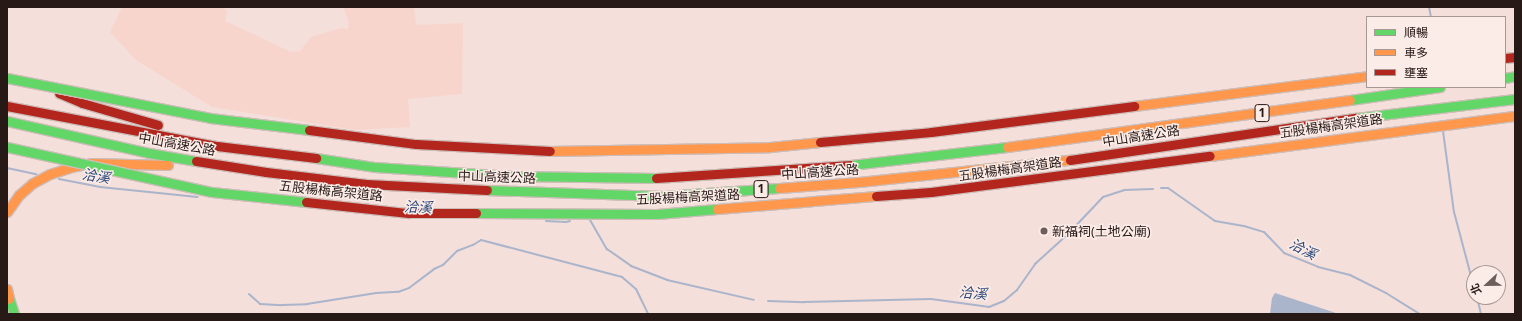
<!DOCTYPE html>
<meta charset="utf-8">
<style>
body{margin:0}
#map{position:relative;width:1522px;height:321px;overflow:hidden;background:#f4dfda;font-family:"Open Sans","Noto Sans TC",sans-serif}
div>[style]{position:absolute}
.built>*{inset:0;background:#f7d5cc}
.water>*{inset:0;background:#aab4cb}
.stream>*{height:2px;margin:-1px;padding:0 1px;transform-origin:1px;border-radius:1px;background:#aab4cb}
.roads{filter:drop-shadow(1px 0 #cdbdb9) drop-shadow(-1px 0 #cdbdb9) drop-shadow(0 1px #cdbdb9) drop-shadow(0 -1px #cdbdb9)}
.fast>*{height:9px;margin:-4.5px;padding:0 4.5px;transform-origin:4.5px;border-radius:4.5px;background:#63d668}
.slow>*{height:9px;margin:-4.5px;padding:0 4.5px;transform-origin:4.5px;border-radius:4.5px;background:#ff974d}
.jam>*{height:9px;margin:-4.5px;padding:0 4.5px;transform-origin:4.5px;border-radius:4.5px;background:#b3261e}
.bridges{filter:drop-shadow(1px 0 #cdbdb9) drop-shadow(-1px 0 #cdbdb9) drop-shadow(0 1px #cdbdb9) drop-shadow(0 -1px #cdbdb9)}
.fast-bridge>*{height:9px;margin:-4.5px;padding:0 4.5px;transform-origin:4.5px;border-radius:4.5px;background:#63d668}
.slow-bridge>*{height:9px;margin:-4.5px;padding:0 4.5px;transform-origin:4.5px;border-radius:4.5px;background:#ff974d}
.jam-bridge>*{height:9px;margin:-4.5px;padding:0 4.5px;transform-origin:4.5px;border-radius:4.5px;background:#b3261e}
.dots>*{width:11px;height:11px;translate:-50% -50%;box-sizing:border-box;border:2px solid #fcece8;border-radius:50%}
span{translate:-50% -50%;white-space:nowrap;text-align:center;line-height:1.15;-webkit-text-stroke:3px #fcece8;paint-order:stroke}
.shield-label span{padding:1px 3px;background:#fcece8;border:1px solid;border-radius:3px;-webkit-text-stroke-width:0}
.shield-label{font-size:12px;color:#261916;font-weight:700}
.street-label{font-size:13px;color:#261916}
.poi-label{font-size:13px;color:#261916}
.left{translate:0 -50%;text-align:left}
.water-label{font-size:14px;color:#2c4879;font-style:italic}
.frame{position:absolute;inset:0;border:8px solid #261916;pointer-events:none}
.legend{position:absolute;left:1366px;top:16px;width:140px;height:72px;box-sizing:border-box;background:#fcece8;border:1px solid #a69894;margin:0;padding:5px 7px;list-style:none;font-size:12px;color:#261916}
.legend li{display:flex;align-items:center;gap:8px;height:20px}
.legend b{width:20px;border:1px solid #a69894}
.north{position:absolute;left:1466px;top:265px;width:40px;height:40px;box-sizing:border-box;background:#fcece8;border:1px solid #a69894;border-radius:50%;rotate:248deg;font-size:11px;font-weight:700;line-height:16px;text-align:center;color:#261916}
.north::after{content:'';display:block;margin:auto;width:14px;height:18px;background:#6e5e5b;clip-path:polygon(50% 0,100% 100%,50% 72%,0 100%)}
</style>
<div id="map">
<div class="built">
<div style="clip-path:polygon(122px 7px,222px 7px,227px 11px,225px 21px,291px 52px,300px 51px,311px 37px,341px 28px,348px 29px,349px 22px,343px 7px,414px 7px,416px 25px,463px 23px,462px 94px,408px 99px,410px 127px,355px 130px,212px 107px,136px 60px,110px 32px)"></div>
</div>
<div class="water">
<div style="clip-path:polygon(1275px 293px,1339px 314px,1270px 314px,1272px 298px)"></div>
</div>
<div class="stream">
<div style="left:1429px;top:7px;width:10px;rotate:79deg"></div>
<div style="left:1443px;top:131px;width:82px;rotate:82.3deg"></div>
<div style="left:1454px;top:212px;width:78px;rotate:75.1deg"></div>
<div style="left:7px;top:168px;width:30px;rotate:12deg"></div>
<div style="left:59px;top:179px;width:42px;rotate:11deg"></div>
<div style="left:100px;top:187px;width:98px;rotate:5.9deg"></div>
<div style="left:1161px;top:188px;width:7px"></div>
<div style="left:1168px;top:188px;width:57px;rotate:35.1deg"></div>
<div style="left:1215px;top:221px;width:29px;rotate:10deg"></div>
<div style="left:1244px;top:226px;width:21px;rotate:17deg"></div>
<div style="left:1264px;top:232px;width:29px;rotate:46deg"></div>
<div style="left:1284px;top:253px;width:37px;rotate:22deg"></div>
<div style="left:1318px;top:267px;width:33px;rotate:14deg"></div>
<div style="left:1350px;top:275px;width:40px;rotate:26.6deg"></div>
<div style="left:1386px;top:293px;width:39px;rotate:32deg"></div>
<div style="left:590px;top:220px;width:34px;rotate:60deg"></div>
<div style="left:607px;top:249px;width:29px;rotate:35deg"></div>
<div style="left:631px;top:266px;width:39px;rotate:21deg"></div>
<div style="left:667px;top:280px;width:89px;rotate:12.9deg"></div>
<div style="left:546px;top:221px;width:20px;rotate:3deg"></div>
<div style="left:566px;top:222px;width:4px;rotate:-14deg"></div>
<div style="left:249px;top:294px;width:15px;rotate:42deg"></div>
<div style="left:260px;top:304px;width:22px;rotate:3deg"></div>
<div style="left:282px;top:305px;width:25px;rotate:-2deg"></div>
<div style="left:307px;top:304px;width:70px;rotate:-9.1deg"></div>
<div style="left:376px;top:293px;width:22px;rotate:-3deg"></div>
<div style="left:398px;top:292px;width:12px;rotate:-20deg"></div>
<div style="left:409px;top:288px;width:31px;rotate:-37deg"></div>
<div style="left:434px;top:269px;width:10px;rotate:-24deg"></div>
<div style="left:443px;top:265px;width:20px;rotate:-45deg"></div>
<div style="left:457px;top:251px;width:17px;rotate:-21deg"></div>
<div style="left:473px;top:245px;width:9px;rotate:-32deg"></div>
<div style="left:481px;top:240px;width:146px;rotate:14.7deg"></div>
<div style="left:622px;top:277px;width:18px;rotate:41deg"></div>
<div style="left:636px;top:289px;width:28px;rotate:64deg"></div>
<div style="left:1477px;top:297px;width:17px;rotate:77deg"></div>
<div style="left:768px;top:301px;width:36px;rotate:2deg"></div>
<div style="left:804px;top:302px;width:127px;rotate:-1.4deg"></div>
<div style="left:931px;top:299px;width:59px;rotate:7.9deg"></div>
<div style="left:989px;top:307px;width:16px;rotate:-22deg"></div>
<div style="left:1004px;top:301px;width:17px;rotate:-40deg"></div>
<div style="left:1017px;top:290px;width:32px;rotate:-55deg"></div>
<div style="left:1035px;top:264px;width:45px;rotate:-42.3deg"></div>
<div style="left:1068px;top:234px;width:51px;rotate:-46.6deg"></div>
<div style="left:1103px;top:197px;width:22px;rotate:-18deg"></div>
<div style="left:1124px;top:190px;width:29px;rotate:-2deg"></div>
</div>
<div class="roads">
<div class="fast">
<div style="left:1505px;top:78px;width:10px;rotate:-11deg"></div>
<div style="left:1350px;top:100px;width:91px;rotate:-8.2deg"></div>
<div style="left:1356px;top:118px;width:160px;rotate:-6.8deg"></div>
<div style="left:7px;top:121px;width:146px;rotate:12.7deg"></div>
<div style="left:149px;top:153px;width:48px;rotate:9.7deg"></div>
<div style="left:316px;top:158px;width:60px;rotate:8.7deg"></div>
<div style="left:375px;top:167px;width:137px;rotate:3.8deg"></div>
<div style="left:512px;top:176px;width:144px;rotate:0.8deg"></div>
<div style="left:851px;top:165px;width:157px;rotate:-6.6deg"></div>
<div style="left:487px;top:190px;width:174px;rotate:2deg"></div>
<div style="left:661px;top:196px;width:118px;rotate:-3.9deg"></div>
<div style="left:7px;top:292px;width:23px;rotate:72deg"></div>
</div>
<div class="slow">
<div style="left:1007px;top:147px;width:346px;rotate:-7.8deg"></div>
<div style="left:779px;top:188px;width:80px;rotate:-4.3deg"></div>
<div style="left:859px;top:182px;width:212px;rotate:-6deg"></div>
<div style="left:7px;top:212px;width:21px;rotate:-55deg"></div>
<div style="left:19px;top:195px;width:18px;rotate:-41deg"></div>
<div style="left:33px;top:183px;width:19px;rotate:-28deg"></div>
<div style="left:50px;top:174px;width:22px;rotate:-18deg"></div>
<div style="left:71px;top:167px;width:20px;rotate:-11deg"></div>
<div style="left:91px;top:163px;width:77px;rotate:1.5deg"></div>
<div style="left:7px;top:289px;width:10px;rotate:79deg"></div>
</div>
<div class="jam">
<div style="left:1505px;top:58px;width:10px;rotate:-6deg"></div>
<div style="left:59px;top:93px;width:25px;rotate:23deg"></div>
<div style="left:82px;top:103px;width:79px;rotate:16.1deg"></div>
<div style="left:7px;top:106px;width:214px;rotate:10.8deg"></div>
<div style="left:217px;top:146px;width:100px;rotate:6.9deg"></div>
<div style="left:1070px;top:160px;width:289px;rotate:-8.4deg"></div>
<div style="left:196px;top:161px;width:71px;rotate:8.9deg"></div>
<div style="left:266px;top:172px;width:101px;rotate:6.8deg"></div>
<div style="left:366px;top:184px;width:121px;rotate:2.8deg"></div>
<div style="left:656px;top:178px;width:195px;rotate:-3.8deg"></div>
</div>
</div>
<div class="bridges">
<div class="fast-bridge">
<div style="left:7px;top:78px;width:207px;rotate:11.1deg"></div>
<div style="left:210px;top:118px;width:100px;rotate:6.9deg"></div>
<div style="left:7px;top:147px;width:210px;rotate:12.4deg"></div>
<div style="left:212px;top:192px;width:95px;rotate:6.1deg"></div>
<div style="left:476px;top:213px;width:181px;rotate:0.3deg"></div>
<div style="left:657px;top:214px;width:60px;rotate:-4.8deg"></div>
</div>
<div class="slow-bridge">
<div style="left:1134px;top:106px;width:235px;rotate:-7.3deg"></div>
<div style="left:550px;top:151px;width:220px;rotate:-1deg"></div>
<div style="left:770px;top:147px;width:50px;rotate:-5.7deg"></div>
<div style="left:1210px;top:156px;width:308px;rotate:-7.5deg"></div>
<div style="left:717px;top:209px;width:160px;rotate:-4.7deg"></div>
</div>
<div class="jam-bridge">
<div style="left:309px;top:130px;width:108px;rotate:7.5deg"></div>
<div style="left:416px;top:144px;width:134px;rotate:3deg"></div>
<div style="left:820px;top:142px;width:111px;rotate:-5.1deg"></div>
<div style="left:931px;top:132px;width:205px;rotate:-7.3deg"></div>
<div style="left:876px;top:196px;width:55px;rotate:-4.2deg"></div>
<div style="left:931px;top:192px;width:281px;rotate:-7.4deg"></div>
<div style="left:306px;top:202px;width:103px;rotate:6.2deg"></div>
<div style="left:408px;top:213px;width:68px"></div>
</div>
</div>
<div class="dots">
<div style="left:1044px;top:231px;background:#6e5e5b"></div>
</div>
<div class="shield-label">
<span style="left:1262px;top:113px">1</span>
<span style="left:761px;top:189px">1</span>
</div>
<div class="street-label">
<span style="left:1331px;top:126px;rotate:-8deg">五股楊梅高架道路</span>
<span style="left:1141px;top:136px;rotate:-9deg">中山高速公路</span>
<span style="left:177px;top:144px;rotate:10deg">中山高速公路</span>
<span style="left:1010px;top:169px;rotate:-8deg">五股楊梅高架道路</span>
<span style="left:820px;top:172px;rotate:-4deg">中山高速公路</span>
<span style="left:497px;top:177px;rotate:2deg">中山高速公路</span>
<span style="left:331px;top:191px;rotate:6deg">五股楊梅高架道路</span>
<span style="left:688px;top:197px;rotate:-3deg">五股楊梅高架道路</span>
</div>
<div class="poi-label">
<span class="left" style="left:1052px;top:231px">新福祠(土地公廟)</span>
</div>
<div class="water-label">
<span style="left:96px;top:176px;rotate:9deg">洽溪</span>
<span style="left:418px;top:207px;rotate:2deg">洽溪</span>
<span style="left:1303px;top:249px;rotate:27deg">洽溪</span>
<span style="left:973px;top:293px;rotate:5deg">洽溪</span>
</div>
<div class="frame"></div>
<ul class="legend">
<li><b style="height:5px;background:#63d668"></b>順暢</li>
<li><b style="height:5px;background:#ff974d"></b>車多</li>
<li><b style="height:5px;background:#b3261e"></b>壅塞</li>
</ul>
<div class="north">北</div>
</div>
